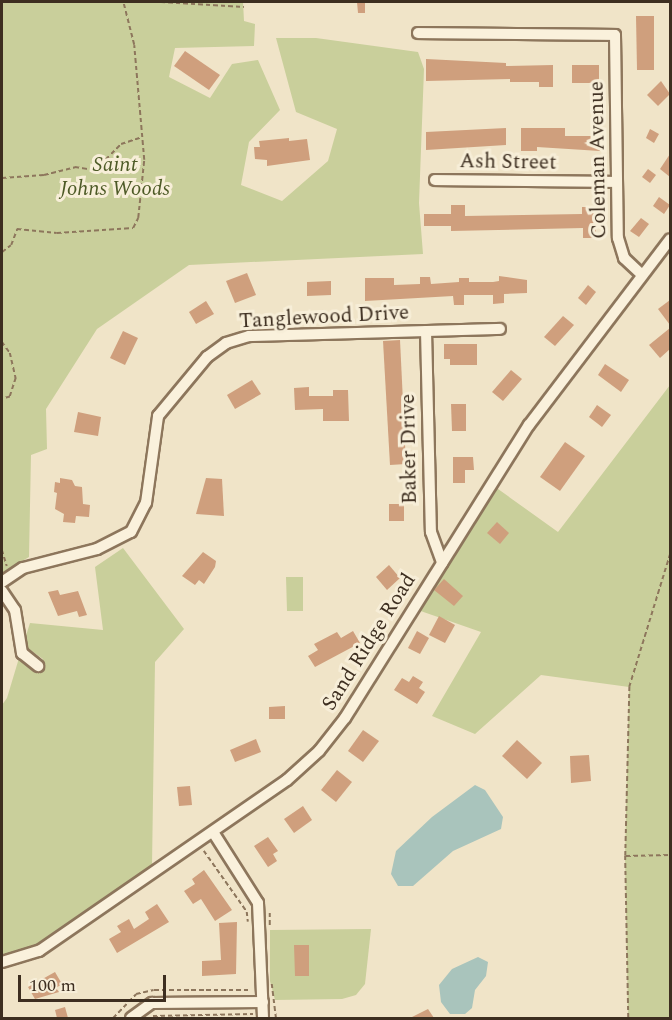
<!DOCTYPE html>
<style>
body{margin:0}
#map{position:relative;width:672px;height:1020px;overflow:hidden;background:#f0e4c8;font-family:Spectral,serif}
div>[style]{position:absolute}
.green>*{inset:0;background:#c9cf9b}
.water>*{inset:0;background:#a9c4bc}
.building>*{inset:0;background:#cf9f7d}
.path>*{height:1.5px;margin-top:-0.75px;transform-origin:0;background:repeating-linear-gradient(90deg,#8d765c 0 4.5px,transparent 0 7.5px)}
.roads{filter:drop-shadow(2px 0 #8d765c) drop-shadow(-2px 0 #8d765c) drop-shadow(0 2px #8d765c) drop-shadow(0 -2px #8d765c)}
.minor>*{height:10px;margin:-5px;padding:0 5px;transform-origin:5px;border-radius:5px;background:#faf1dc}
span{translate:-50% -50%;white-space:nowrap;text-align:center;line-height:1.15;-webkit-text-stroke:6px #f7eed8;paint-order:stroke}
.street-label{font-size:21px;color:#3d2e20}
.park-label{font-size:21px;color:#4d5a26;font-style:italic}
.frame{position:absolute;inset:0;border:3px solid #3d2e20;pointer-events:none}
.scale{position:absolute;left:18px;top:975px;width:148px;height:27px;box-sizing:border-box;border:3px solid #3d2e20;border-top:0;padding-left:8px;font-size:18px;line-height:21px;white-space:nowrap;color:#3d2e20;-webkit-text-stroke:4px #f7eed8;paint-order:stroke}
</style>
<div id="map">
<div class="green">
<div style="clip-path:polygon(2px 2px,243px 2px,244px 21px,255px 24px,254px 46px,175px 48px,169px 77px,210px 98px,232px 64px,258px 60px,280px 110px,249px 142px,241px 185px,282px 201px,328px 161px,337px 129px,296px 112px,276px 38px,316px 38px,418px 52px,424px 69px,419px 203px,423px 254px,189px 265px,97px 329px,46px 409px,47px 449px,31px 455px,29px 557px,2px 573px)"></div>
<div style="clip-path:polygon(670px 385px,670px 1018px,628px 1018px,625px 856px,629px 687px,541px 675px,475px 734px,432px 716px,481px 632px,412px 608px,491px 484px,558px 532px)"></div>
<div style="clip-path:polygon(123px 548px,184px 629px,155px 662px,152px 866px,50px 938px,2px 959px,2px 705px,7px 698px,19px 658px,39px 671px,43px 659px,23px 645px,30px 623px,103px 630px,95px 567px)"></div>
<div style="clip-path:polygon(286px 577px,303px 577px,303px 611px,287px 611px)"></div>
<div style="clip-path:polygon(371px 929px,365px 984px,356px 995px,342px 999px,275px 1000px,270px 981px,270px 930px)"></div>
</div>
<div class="water">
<div style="clip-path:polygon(475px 785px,485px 790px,503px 817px,501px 829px,453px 851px,413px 886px,398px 886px,391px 874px,396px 851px,432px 817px)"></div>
<div style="clip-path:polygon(478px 957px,488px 962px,486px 976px,475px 990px,472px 1008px,465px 1014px,450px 1014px,441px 1002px,439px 985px,452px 969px)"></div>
</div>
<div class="building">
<div style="clip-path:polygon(357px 2px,365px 2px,365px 13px,358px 13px)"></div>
<div style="clip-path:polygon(636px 16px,654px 16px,654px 70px,637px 70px)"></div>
<div style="clip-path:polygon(185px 51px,220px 75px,209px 90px,174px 66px)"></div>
<div style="clip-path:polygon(426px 59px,506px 63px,506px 66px,553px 65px,553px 87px,539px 87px,539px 82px,510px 82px,510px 79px,426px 81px)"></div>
<div style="clip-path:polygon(572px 65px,599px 65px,599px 83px,572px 83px)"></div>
<div style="clip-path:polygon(661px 81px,670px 94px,658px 106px,647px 95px)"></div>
<div style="clip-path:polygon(506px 128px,506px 145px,426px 150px,426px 132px)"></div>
<div style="clip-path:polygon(521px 128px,565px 128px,565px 136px,600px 136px,600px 151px,537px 147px,537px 151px,521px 151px)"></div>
<div style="clip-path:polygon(650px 129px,659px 134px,654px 143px,646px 138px)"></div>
<div style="clip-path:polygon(289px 138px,289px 141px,307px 139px,310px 160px,267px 166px,267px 160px,255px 159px,254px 147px,260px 147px,259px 141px)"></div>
<div style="clip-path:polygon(670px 154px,670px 177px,660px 169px)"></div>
<div style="clip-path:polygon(648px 169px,656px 175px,650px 183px,642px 177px)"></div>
<div style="clip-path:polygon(659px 197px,670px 205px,664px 214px,653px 206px)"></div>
<div style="clip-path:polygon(451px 205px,465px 205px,465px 216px,582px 214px,582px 207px,596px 207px,596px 238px,583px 238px,583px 228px,451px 231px,451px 226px,424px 226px,424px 214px,451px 214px)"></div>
<div style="clip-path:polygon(641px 218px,649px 224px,639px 237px,630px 231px)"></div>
<div style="clip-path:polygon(247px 273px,256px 295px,235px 303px,226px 281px)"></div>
<div style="clip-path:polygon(499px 276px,527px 280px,527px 293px,504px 294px,504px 303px,493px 304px,493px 295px,464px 295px,464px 305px,454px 305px,453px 296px,365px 301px,365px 278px,394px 278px,394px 285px,420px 284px,420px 277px,430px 277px,431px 284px,459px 282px,459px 278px,469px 278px,469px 282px,493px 282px,499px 281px)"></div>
<div style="clip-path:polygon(331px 281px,331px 295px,307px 296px,307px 282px)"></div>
<div style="clip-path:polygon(588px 285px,596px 292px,586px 305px,578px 298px)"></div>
<div style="clip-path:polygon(670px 300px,670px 325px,658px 309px)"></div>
<div style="clip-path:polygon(206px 301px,214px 314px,196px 324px,189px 312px)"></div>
<div style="clip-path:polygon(563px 316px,574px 325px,555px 346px,544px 337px)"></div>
<div style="clip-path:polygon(670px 328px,670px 349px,660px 358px,649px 345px)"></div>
<div style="clip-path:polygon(123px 331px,138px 338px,125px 365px,110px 358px)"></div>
<div style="clip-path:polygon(400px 340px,406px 464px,390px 465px,383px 341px)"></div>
<div style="clip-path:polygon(444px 344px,477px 344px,477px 365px,450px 365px,450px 359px,444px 359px)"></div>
<div style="clip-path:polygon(605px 364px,629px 380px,621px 392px,598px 375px)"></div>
<div style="clip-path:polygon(511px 370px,522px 379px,503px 401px,492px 392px)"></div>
<div style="clip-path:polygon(252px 380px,261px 394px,235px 409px,227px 395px)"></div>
<div style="clip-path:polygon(309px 387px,309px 396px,333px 396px,333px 390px,348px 390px,349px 421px,323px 421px,323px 409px,295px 410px,294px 388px)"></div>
<div style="clip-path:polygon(451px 404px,466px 404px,466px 431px,452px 431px)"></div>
<div style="clip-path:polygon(597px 405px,611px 415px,602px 427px,589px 417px)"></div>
<div style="clip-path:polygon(78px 412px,101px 417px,98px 436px,74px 432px)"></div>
<div style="clip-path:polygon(565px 442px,585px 456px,560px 491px,540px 477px)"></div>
<div style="clip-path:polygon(453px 457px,473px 457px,474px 470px,465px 470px,465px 483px,453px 483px)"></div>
<div style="clip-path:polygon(60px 478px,72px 480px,75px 486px,82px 487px,83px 504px,90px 505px,89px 517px,76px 516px,75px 523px,63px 522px,64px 514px,55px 509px,57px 493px,54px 492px,55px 482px,60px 483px)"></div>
<div style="clip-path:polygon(206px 478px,222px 479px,224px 516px,196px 514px)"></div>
<div style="clip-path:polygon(389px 504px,404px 504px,404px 521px,389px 521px)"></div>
<div style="clip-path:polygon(497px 522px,509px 533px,500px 544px,487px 533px)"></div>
<div style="clip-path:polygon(203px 552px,216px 561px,215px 567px,204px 584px,199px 580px,195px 585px,182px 576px)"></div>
<div style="clip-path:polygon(389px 565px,400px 578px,387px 590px,376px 577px)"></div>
<div style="clip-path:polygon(444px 579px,463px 596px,454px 606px,434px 590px)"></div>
<div style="clip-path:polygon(58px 590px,60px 595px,78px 591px,87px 615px,79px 617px,77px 611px,58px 616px,48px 592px)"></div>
<div style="clip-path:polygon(439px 616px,455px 625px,445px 643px,429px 635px)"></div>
<div style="clip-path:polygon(353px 631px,360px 643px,315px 667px,308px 656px,318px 650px,314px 644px,337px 632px,341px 638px)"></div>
<div style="clip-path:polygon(417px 631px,429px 638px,420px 654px,408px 648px)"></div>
<div style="clip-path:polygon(413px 676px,423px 682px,419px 688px,425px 692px,417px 704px,394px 690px,402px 678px,409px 682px)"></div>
<div style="clip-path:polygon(285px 706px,285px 719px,269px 719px,269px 707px)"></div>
<div style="clip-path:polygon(363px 730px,379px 741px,363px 762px,348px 751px)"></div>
<div style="clip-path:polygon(256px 739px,261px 752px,235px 762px,230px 750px)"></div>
<div style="clip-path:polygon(517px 740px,542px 763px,527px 779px,502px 756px)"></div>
<div style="clip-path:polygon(589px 755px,591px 781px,571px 783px,570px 756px)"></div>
<div style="clip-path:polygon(337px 770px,352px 782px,336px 802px,321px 790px)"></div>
<div style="clip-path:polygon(190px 786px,192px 805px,179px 806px,177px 787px)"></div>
<div style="clip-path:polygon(303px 806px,312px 820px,294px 833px,284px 819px)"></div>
<div style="clip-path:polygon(268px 837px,278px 851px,273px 854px,277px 861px,268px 867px,254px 846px)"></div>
<div style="clip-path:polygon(204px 870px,232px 910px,215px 921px,201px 899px,193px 904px,184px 891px,195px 884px,192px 879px)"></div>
<div style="clip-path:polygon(157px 904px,169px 922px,117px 953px,109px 939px,121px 932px,117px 926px,129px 919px,134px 929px,149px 919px,145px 912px)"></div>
<div style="clip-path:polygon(237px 922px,236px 974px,202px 976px,202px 961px,221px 960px,219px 923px)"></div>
<div style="clip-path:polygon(294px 945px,309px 945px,309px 976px,295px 976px)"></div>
<div style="clip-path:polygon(55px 972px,62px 984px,56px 988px,59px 992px,35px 999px,28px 987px)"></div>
<div style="clip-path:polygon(65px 1007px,68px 1018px,57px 1018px,55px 1010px)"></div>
<div style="clip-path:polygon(428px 1009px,434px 1018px,410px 1018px)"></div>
</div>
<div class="path">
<div style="left:161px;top:2px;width:83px;rotate:3.4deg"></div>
<div style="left:2px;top:178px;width:42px;rotate:-4.1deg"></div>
<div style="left:44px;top:175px;width:32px;rotate:-14deg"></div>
<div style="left:75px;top:167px;width:20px;rotate:9deg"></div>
<div style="left:95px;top:170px;width:37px;rotate:-45deg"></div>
<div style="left:121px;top:144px;width:20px;rotate:-18deg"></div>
<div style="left:2px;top:252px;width:11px;rotate:-38deg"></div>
<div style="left:11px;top:245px;width:17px;rotate:-69deg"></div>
<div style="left:17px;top:229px;width:40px;rotate:5.7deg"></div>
<div style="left:57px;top:233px;width:76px;rotate:-3.8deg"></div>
<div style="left:133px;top:228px;width:11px;rotate:-63deg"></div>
<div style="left:138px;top:218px;width:58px;rotate:-84.1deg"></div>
<div style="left:144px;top:160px;width:115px;rotate:-95deg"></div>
<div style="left:134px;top:45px;width:44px;rotate:-104.3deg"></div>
<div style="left:2px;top:342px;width:14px;rotate:54deg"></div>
<div style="left:10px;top:353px;width:26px;rotate:77deg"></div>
<div style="left:16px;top:378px;width:20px;rotate:108deg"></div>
<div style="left:10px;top:397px;width:8px;rotate:166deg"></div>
<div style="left:2px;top:550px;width:17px;rotate:73deg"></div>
<div style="left:204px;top:851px;width:75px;rotate:54.8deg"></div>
<div style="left:247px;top:912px;width:10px;rotate:84deg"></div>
<div style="left:626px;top:856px;width:44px;rotate:-1.3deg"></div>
<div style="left:270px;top:913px;width:13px;rotate:90deg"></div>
<div style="left:272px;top:984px;width:34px;rotate:83deg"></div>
<div style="left:153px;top:1016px;width:100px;rotate:-1.1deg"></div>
<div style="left:113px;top:1018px;width:33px;rotate:-46deg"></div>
<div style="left:136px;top:994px;width:18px;rotate:-13deg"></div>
<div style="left:154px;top:990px;width:96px"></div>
<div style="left:628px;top:1018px;width:162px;rotate:-91.1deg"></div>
<div style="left:625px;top:856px;width:169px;rotate:-88.6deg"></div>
<div style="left:629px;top:687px;width:139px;rotate:-72.9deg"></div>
</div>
<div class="roads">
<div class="minor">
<div style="left:418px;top:33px;width:197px;rotate:0.6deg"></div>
<div style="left:615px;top:35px;width:203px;rotate:89.2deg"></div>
<div style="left:618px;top:238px;width:21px;rotate:73deg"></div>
<div style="left:624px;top:258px;width:25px;rotate:43deg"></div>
<div style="left:435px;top:180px;width:182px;rotate:0.6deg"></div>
<div style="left:426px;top:331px;width:201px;rotate:88.6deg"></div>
<div style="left:431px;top:532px;width:33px;rotate:70deg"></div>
<div style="left:2px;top:582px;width:25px;rotate:-34deg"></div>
<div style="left:23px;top:568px;width:76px;rotate:-14.4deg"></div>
<div style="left:97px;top:549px;width:38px;rotate:-27deg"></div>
<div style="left:131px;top:532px;width:33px;rotate:-63deg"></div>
<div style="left:146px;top:503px;width:88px;rotate:-82.1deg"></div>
<div style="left:158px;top:416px;width:77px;rotate:-50.3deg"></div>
<div style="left:207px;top:357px;width:24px;rotate:-36deg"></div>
<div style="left:226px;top:343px;width:24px;rotate:-17deg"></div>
<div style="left:249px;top:336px;width:251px;rotate:-1.6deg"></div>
<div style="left:2px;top:591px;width:23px;rotate:56deg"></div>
<div style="left:15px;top:610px;width:44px;rotate:80.8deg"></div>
<div style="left:22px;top:653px;width:21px;rotate:39deg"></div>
<div style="left:213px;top:832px;width:84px;rotate:57.6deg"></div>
<div style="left:258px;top:903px;width:115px;rotate:87.5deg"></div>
<div style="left:2px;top:962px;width:39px;rotate:-17deg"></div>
<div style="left:39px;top:951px;width:301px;rotate:-34.6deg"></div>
<div style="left:287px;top:780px;width:43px;rotate:-42.2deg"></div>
<div style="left:319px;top:751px;width:42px;rotate:-51.8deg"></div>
<div style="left:345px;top:718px;width:346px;rotate:-57.9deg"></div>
<div style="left:529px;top:425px;width:233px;rotate:-52.8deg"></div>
<div style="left:131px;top:1018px;width:26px;rotate:-36deg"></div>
<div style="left:152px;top:1003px;width:111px;rotate:-0.5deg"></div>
</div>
</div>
<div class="street-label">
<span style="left:598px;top:160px;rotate:-91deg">Coleman Avenue</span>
<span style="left:508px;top:162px;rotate:1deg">Ash Street</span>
<span style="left:324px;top:317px;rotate:-3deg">Tanglewood Drive</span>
<span style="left:409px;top:449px;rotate:-91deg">Baker Drive</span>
<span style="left:369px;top:642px;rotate:-58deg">Sand Ridge Road</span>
</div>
<div class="park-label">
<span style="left:115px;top:177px">Saint<br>Johns Woods</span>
</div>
<div class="frame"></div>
<div class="scale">100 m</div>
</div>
